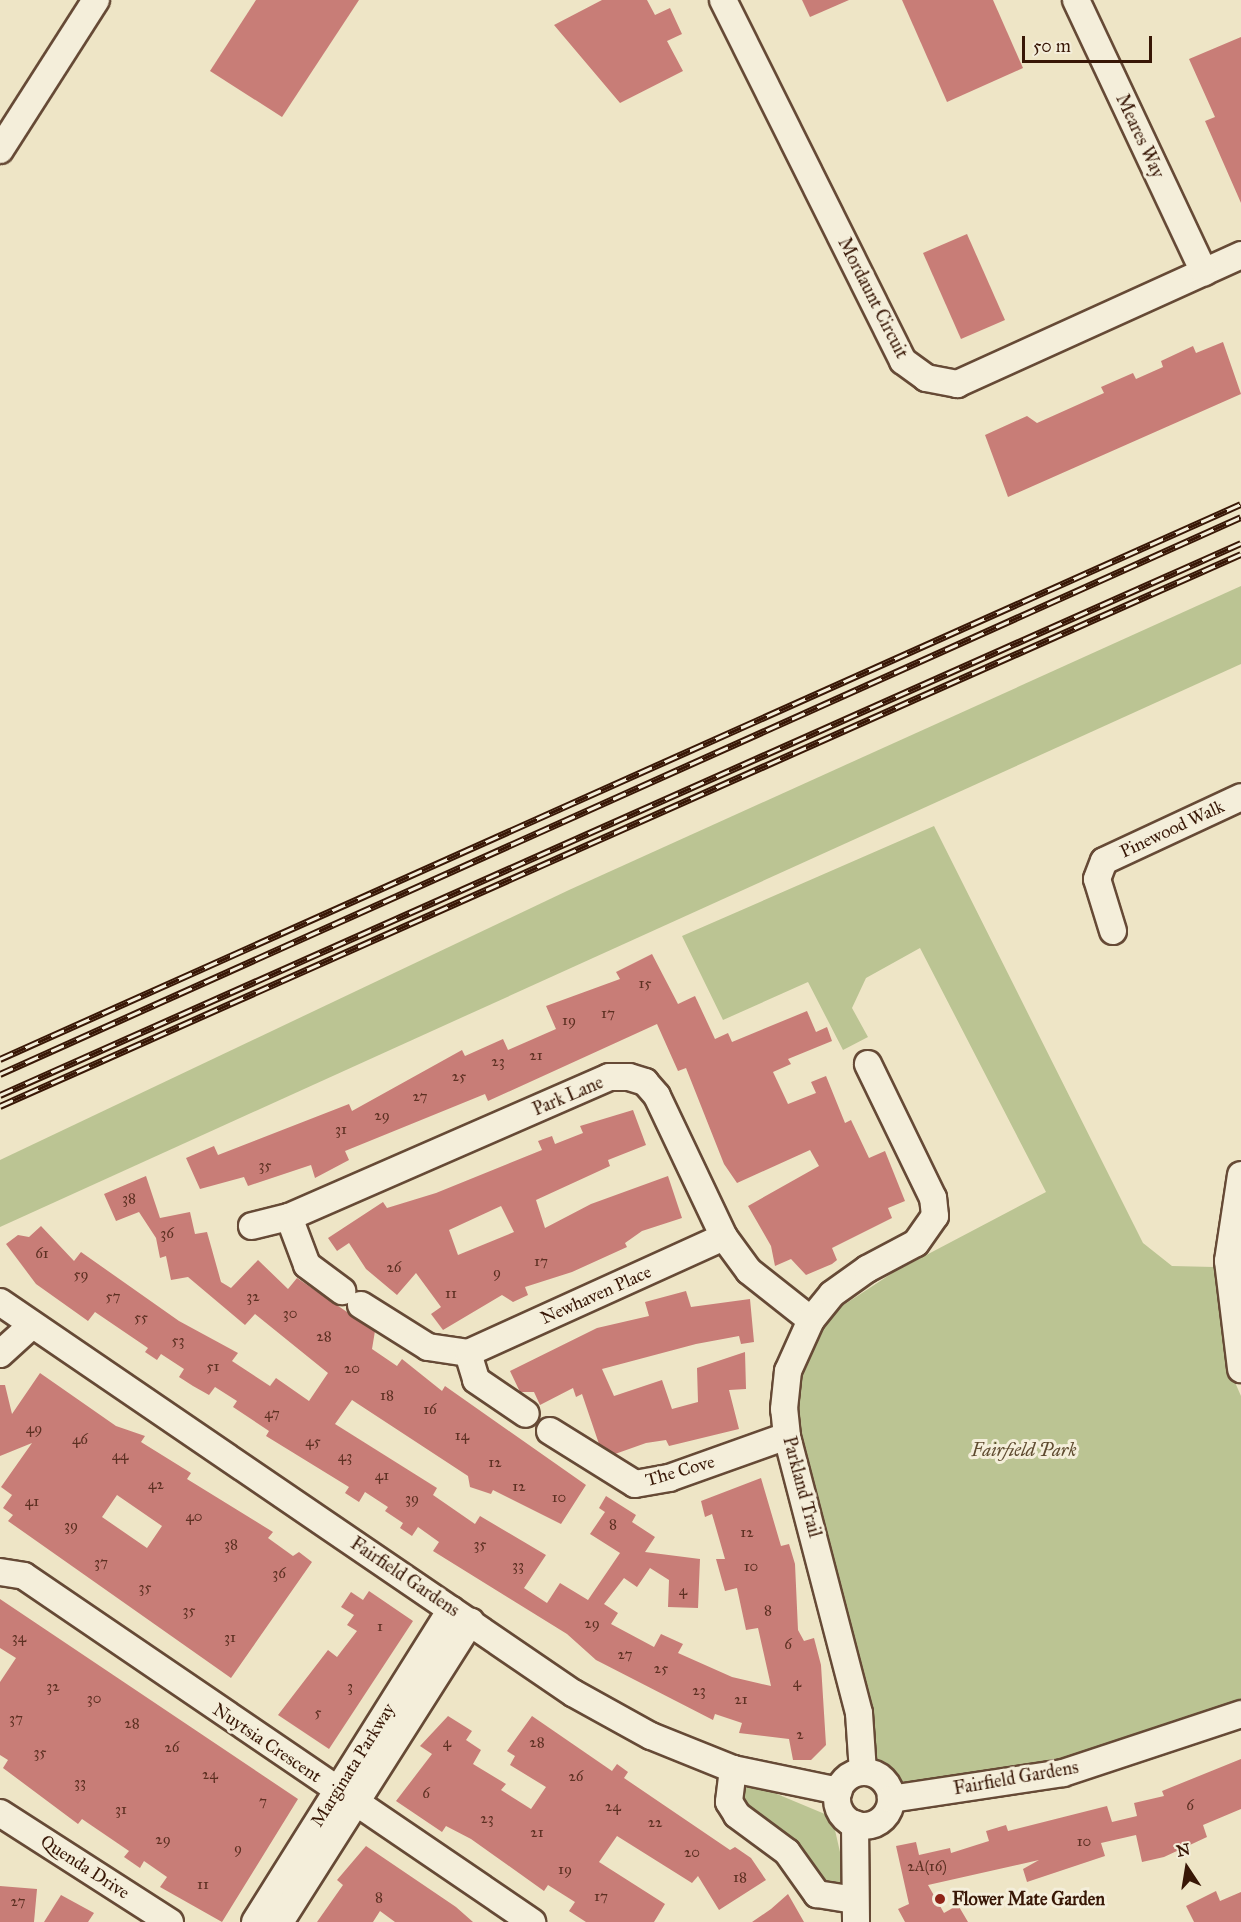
<!DOCTYPE html>
<style>
body{margin:0}
#map{position:relative;width:1241px;height:1922px;overflow:hidden;background:#eee5c6;font-family:"IM FELL Great Primer",serif}
div>[style]{position:absolute}
.green>*{inset:0;background:#bbc493}
.building>*{inset:0;background:#c87d77}
.roads{filter:drop-shadow(2px 0 #664a36) drop-shadow(-2px 0 #664a36) drop-shadow(0 2px #664a36) drop-shadow(0 -2px #664a36)}
.minor>*{height:26px;margin:-13px;padding:0 13px;transform-origin:13px;border-radius:13px;background:#f4eeda}
.minor>.ring{margin:-13px;padding:0;box-sizing:content-box;background:none;border:26px solid #f4eeda;border-radius:50%}
.rail>*{height:7px;margin-top:-3.5px;transform-origin:0;background:repeating-linear-gradient(90deg,#f4eeda 0 14px,#381706 0 28px);box-sizing:border-box;border-block:2px solid #381706}
.dots>*{width:16px;height:16px;translate:-50% -50%;box-sizing:border-box;border:3px solid #f4eeda;border-radius:50%}
span{translate:-50% -50%;white-space:nowrap;text-align:center;line-height:1.15;-webkit-text-stroke:6px #f4eeda;paint-order:stroke}
.number-label{font-size:15px;color:#5c3022}
.number-label span{-webkit-text-stroke-width:0}
.street-label{font-size:18px;color:#381706}
.park-label{font-size:18px;color:#5f4b30;font-style:italic}
.poi-label{font-size:18px;color:#381706;font-weight:700}
.left{translate:0 -50%;text-align:left}
.north{position:absolute;left:1157px;top:1838px;width:60px;height:60px;-webkit-text-stroke:4px #f4eeda;paint-order:stroke;rotate:348deg;font-size:16px;font-weight:700;line-height:24px;text-align:center;color:#381706}
.north::after{content:'';display:block;margin:auto;width:21px;height:27px;background:#381706;clip-path:polygon(50% 0,100% 100%,50% 72%,0 100%)}
.scale{position:absolute;left:1022px;top:36px;width:130px;height:27px;box-sizing:border-box;border:3px solid #381706;border-top:0;padding-left:8px;font-size:18px;line-height:21px;white-space:nowrap;color:#381706;-webkit-text-stroke:4px #f4eeda;paint-order:stroke}
</style>
<div id="map">
<div class="green">
<div style="clip-path:polygon(1241px 586px,1241px 664px,0 1227px,0 1160px,569px 890px)"></div>
<div style="clip-path:polygon(934px 826px,1143px 1243px,1172px 1266px,1214px 1267px,1230px 1371px,1241px 1396px,1241px 1700px,1166px 1730px,1064px 1760px,898px 1786px,877px 1760px,796px 1436px,799px 1389px,813px 1339px,842px 1306px,894px 1272px,1046px 1192px,920px 948px,866px 978px,852px 1008px,868px 1037px,843px 1050px,808px 982px,723px 1020px,682px 936px)"></div>
<div style="clip-path:polygon(753px 1784px,832px 1817px,845px 1874px,839px 1886px,826px 1889px,744px 1805px,742px 1790px)"></div>
</div>
<div class="building">
<div style="clip-path:polygon(256px 0,359px 0,282px 117px,210px 71px)"></div>
<div style="clip-path:polygon(602px 0,647px 0,655px 15px,670px 8px,682px 34px,667px 41px,683px 71px,620px 103px,554px 25px)"></div>
<div style="clip-path:polygon(802px 0,849px 0,810px 17px)"></div>
<div style="clip-path:polygon(902px 0,993px 0,1023px 68px,947px 102px)"></div>
<div style="clip-path:polygon(1241px 37px,1241px 203px,1205px 121px,1215px 117px,1189px 59px)"></div>
<div style="clip-path:polygon(967px 234px,1005px 320px,961px 339px,923px 253px)"></div>
<div style="clip-path:polygon(1223px 342px,1241px 394px,1008px 497px,985px 435px,1027px 416px,1037px 423px,1104px 393px,1101px 387px,1133px 373px,1136px 379px,1163px 367px,1161px 361px,1193px 346px,1196px 353px)"></div>
<div style="clip-path:polygon(652px 954px,678px 1004px,695px 996px,715px 1039px,728px 1033px,732px 1042px,807px 1011px,816px 1032px,827px 1027px,832px 1041px,788px 1059px,791px 1064px,773px 1072px,788px 1104px,816px 1093px,811px 1082px,826px 1076px,845px 1123px,851px 1120px,869px 1158px,885px 1151px,905px 1201px,888px 1208px,892px 1218px,832px 1248px,837px 1260px,832px 1264px,806px 1275px,791px 1259px,775px 1266px,771px 1246px,748px 1206px,819px 1166px,810px 1150px,737px 1183px,724px 1164px,686px 1068px,678px 1071px,657px 1024px,488px 1101px,485px 1094px,345px 1151px,349px 1160px,315px 1178px,311px 1165px,248px 1186px,244px 1177px,200px 1189px,186px 1158px,214px 1146px,218px 1155px,349px 1104px,352px 1111px,462px 1050px,465px 1056px,503px 1039px,508px 1050px,556px 1029px,546px 1006px,620px 979px,616px 972px)"></div>
<div style="clip-path:polygon(evenodd,633px 1110px,646px 1145px,608px 1160px,610px 1166px,536px 1200px,545px 1228px,591px 1204px,668px 1176px,682px 1218px,642px 1231px,625px 1243px,627px 1247px,572px 1272px,525px 1287px,528px 1295px,513px 1302px,502px 1295px,443px 1330px,431px 1314px,441px 1307px,416px 1273px,397px 1295px,366px 1269px,349px 1243px,337px 1251px,328px 1238px,383px 1202px,387px 1208px,436px 1193px,542px 1150px,538px 1141px,552px 1136px,555px 1144px,583px 1133px,580px 1126px,633px 1110px,501px 1206px,514px 1232px,458px 1255px,449px 1230px,501px 1206px)"></div>
<div style="clip-path:polygon(146px 1176px,160px 1218px,190px 1212px,195px 1234px,207px 1232px,221px 1282px,231px 1288px,258px 1260px,288px 1289px,297px 1278px,375px 1331px,372px 1349px,397px 1366px,402px 1359px,442px 1391px,445px 1386px,586px 1485px,561px 1524px,493px 1490px,491px 1494px,470px 1487px,468px 1476px,352px 1400px,335px 1424px,437px 1488px,433px 1495px,475px 1524px,480px 1516px,546px 1555px,524px 1588px,547px 1603px,560px 1583px,588px 1600px,620px 1553px,590px 1534px,605px 1512px,599px 1508px,606px 1496px,636px 1515px,632px 1522px,655px 1537px,645px 1552px,700px 1559px,698px 1608px,668px 1607px,669px 1580px,650px 1568px,637px 1587px,624px 1578px,604px 1604px,618px 1613px,611px 1624px,654px 1647px,661px 1634px,683px 1644px,678px 1653px,732px 1677px,771px 1686px,758px 1628px,746px 1630px,737px 1588px,725px 1591px,716px 1559px,725px 1559px,712px 1514px,705px 1517px,701px 1501px,761px 1478px,781px 1546px,789px 1544px,795px 1564px,798px 1630px,804px 1641px,814px 1638px,821px 1665px,826px 1745px,811px 1760px,793px 1760px,789px 1739px,739px 1733px,742px 1723px,715px 1714px,713px 1720px,596px 1660px,567px 1634px,433px 1551px,439px 1542px,418px 1527px,412px 1536px,400px 1528px,403px 1523px,385px 1511px,388px 1507px,365px 1492px,359px 1502px,345px 1493px,349px 1487px,266px 1436px,269px 1431px,233px 1407px,237px 1401px,215px 1387px,209px 1395px,193px 1386px,179px 1377px,184px 1369px,161px 1354px,157px 1360px,145px 1352px,148px 1348px,95px 1312px,88px 1321px,36px 1284px,6px 1244px,18px 1235px,29px 1237px,41px 1226px,74px 1261px,81px 1252px,179px 1321px,238px 1353px,232px 1361px,270px 1386px,276px 1378px,309px 1401px,328px 1373px,255px 1314px,245px 1325px,188px 1277px,171px 1280px,166px 1256px,160px 1258px,156px 1238px,139px 1212px,116px 1221px,104px 1194px)"></div>
<div style="clip-path:polygon(686px 1291px,691px 1307px,750px 1299px,754px 1342px,741px 1344px,739px 1336px,696px 1344px,602px 1369px,614px 1396px,662px 1380px,672px 1409px,698px 1402px,697px 1368px,745px 1352px,746px 1389px,729px 1390px,739px 1429px,669px 1446px,666px 1440px,646px 1443px,615px 1454px,599px 1444px,582px 1394px,576px 1397px,573px 1388px,540px 1405px,534px 1392px,520px 1392px,510px 1371px,597px 1328px,649px 1316px,645px 1302px)"></div>
<div style="clip-path:polygon(evenodd,40px 1373px,116px 1426px,145px 1436px,141px 1442px,191px 1473px,187px 1479px,273px 1532px,268px 1538px,293px 1556px,299px 1552px,312px 1562px,231px 1678px,8px 1521px,13px 1515px,3px 1508px,12px 1495px,1px 1487px,32px 1443px,0 1456px,0 1385px,5px 1385px,12px 1414px,40px 1373px,117px 1495px,162px 1526px,147px 1548px,102px 1517px,117px 1495px)"></div>
<div style="clip-path:polygon(369px 1591px,413px 1621px,329px 1749px,278px 1715px,328px 1650px,337px 1657px,357px 1631px,347px 1625px,354px 1615px,341px 1607px,351px 1592px,363px 1600px)"></div>
<div style="clip-path:polygon(0 1599px,298px 1799px,222px 1922px,160px 1887px,167px 1877px,144px 1861px,140px 1868px,124px 1857px,129px 1851px,82px 1819px,78px 1824px,3px 1768px,8px 1760px,0 1755px,0 1682px,16px 1658px,0 1648px)"></div>
<div style="clip-path:polygon(448px 1716px,472px 1731px,466px 1740px,481px 1750px,473px 1764px,506px 1784px,501px 1790px,531px 1809px,546px 1787px,510px 1765px,515px 1756px,507px 1751px,532px 1716px,612px 1771px,617px 1764px,628px 1772px,624px 1778px,730px 1850px,735px 1847px,751px 1858px,766px 1880px,719px 1910px,698px 1876px,692px 1883px,617px 1836px,599px 1862px,665px 1904px,654px 1922px,586px 1922px,569px 1911px,575px 1902px,548px 1885px,544px 1891px,471px 1839px,446px 1826px,442px 1832px,396px 1801px,432px 1754px,420px 1746px)"></div>
<div style="clip-path:polygon(1241px 1759px,1241px 1809px,1203px 1825px,1207px 1837px,1164px 1857px,1142px 1862px,1136px 1835px,1101px 1843px,1105px 1856px,1027px 1882px,1023px 1869px,1039px 1860px,928px 1885px,944px 1913px,958px 1905px,968px 1922px,905px 1922px,898px 1909px,909px 1904px,896px 1846px,916px 1842px,919px 1855px,950px 1848px,951px 1853px,989px 1841px,986px 1831px,1006px 1825px,1008px 1831px,1107px 1806px,1112px 1822px,1137px 1816px,1134px 1803px,1164px 1796px,1162px 1791px)"></div>
<div style="clip-path:polygon(366px 1846px,456px 1907px,473px 1922px,395px 1922px,380px 1911px,373px 1922px,317px 1922px,343px 1885px,337px 1880px)"></div>
<div style="clip-path:polygon(0 1886px,37px 1889px,34px 1922px,0 1922px)"></div>
<div style="clip-path:polygon(1216px 1891px,1220px 1901px,1241px 1892px,1241px 1922px,1194px 1922px,1186px 1906px)"></div>
<div style="clip-path:polygon(788px 1894px,804px 1922px,752px 1922px,771px 1909px)"></div>
<div style="clip-path:polygon(61px 1895px,94px 1913px,88px 1922px,44px 1922px)"></div>
</div>
<div class="roads">
<div class="minor">
<div style="left:723px;top:0;width:403px;rotate:63.5deg"></div>
<div style="left:903px;top:361px;width:29px;rotate:36deg"></div>
<div style="left:926px;top:378px;width:32px;rotate:11deg"></div>
<div style="left:957px;top:384px;width:312px;rotate:-24.4deg"></div>
<div style="left:1076px;top:0;width:301px;rotate:64.8deg"></div>
<div style="left:0;top:150px;width:178px;rotate:-57.4deg"></div>
<div style="left:1113px;top:931px;width:54px;rotate:-107.1deg"></div>
<div style="left:1097px;top:879px;width:19px;rotate:-69deg"></div>
<div style="left:1104px;top:861px;width:151px;rotate:-25deg"></div>
<div style="left:1241px;top:1175px;width:87px;rotate:98.6deg"></div>
<div style="left:1228px;top:1261px;width:109px;rotate:83.1deg"></div>
<div style="left:289px;top:1217px;width:51px;rotate:69.4deg"></div>
<div style="left:307px;top:1265px;width:44px;rotate:36.6deg"></div>
<div style="left:252px;top:1226px;width:38px;rotate:-14deg"></div>
<div style="left:289px;top:1217px;width:349px;rotate:-23.6deg"></div>
<div style="left:609px;top:1077px;width:20px"></div>
<div style="left:629px;top:1077px;width:17px;rotate:17deg"></div>
<div style="left:645px;top:1082px;width:18px;rotate:49deg"></div>
<div style="left:657px;top:1096px;width:156px;rotate:64.6deg"></div>
<div style="left:724px;top:1237px;width:42px;rotate:53.7deg"></div>
<div style="left:749px;top:1271px;width:79px;rotate:38.3deg"></div>
<div style="left:0;top:1302px;width:694px;rotate:34.31deg"></div>
<div style="left:573px;top:1693px;width:89px;rotate:28.9deg"></div>
<div style="left:651px;top:1736px;width:88px;rotate:21.9deg"></div>
<div style="left:733px;top:1769px;width:108px;rotate:11.7deg"></div>
<div style="left:361px;top:1305px;width:79px;rotate:32.1deg"></div>
<div style="left:428px;top:1347px;width:40px;rotate:8.5deg"></div>
<div style="left:468px;top:1353px;width:281px;rotate:-24.4deg"></div>
<div style="left:468px;top:1353px;width:28px;rotate:73deg"></div>
<div style="left:476px;top:1380px;width:60px;rotate:34.2deg"></div>
<div style="left:0;top:1354px;width:43px;rotate:-42.2deg"></div>
<div style="left:550px;top:1431px;width:100px;rotate:31.9deg"></div>
<div style="left:635px;top:1484px;width:35px;rotate:-10deg"></div>
<div style="left:669px;top:1478px;width:125px;rotate:-19.6deg"></div>
<div style="left:0;top:1572px;width:24px;rotate:9deg"></div>
<div style="left:24px;top:1576px;width:615px;rotate:34.26deg"></div>
<div style="left:733px;top:1769px;width:33px;rotate:97deg"></div>
<div style="left:729px;top:1802px;width:15px;rotate:58deg"></div>
<div style="left:737px;top:1815px;width:62px;rotate:36.5deg"></div>
<div style="left:787px;top:1852px;width:52px;rotate:54.5deg"></div>
<div style="left:817px;top:1894px;width:36px;rotate:9deg"></div>
<div style="left:863px;top:1772px;width:59px;rotate:-93.9deg"></div>
<div style="left:859px;top:1713px;width:286px;rotate:-104.6deg"></div>
<div style="left:787px;top:1436px;width:27px;rotate:-96deg"></div>
<div style="left:784px;top:1409px;width:38px;rotate:-84deg"></div>
<div style="left:788px;top:1371px;width:56px;rotate:-65.7deg"></div>
<div style="left:811px;top:1320px;width:33px;rotate:-51deg"></div>
<div style="left:832px;top:1294px;width:43px;rotate:-35.5deg"></div>
<div style="left:867px;top:1269px;width:55px;rotate:-28deg"></div>
<div style="left:916px;top:1243px;width:33px;rotate:-55deg"></div>
<div style="left:935px;top:1216px;width:18px;rotate:-96deg"></div>
<div style="left:933px;top:1198px;width:149px;rotate:-115.9deg"></div>
<div class="ring" style="left:837px;top:1772px;width:28px;height:28px"></div>
<div style="left:891px;top:1799px;width:174px;rotate:-8.6deg"></div>
<div style="left:1063px;top:1773px;width:188px;rotate:-18.3deg"></div>
<div style="left:0;top:1813px;width:202px;rotate:32.7deg"></div>
<div style="left:855px;top:1824px;width:98px;rotate:89.4deg"></div>
<div style="left:255px;top:1922px;width:369px;rotate:-57.9deg"></div>
<div style="left:280px;top:1922px;width:356px;rotate:-57.6deg"></div>
</div>
</div>
<div class="rail">
<div style="left:0;top:1059px;width:1359px;rotate:-24.1deg"></div>
<div style="left:0;top:1074px;width:1360px;rotate:-24.17deg"></div>
<div style="left:0;top:1095px;width:1358px;rotate:-23.98deg"></div>
<div style="left:0;top:1106px;width:1358px;rotate:-23.98deg"></div>
</div>
<div class="dots">
<div style="left:940px;top:1899px;background:#8f2418"></div>
</div>
<div class="number-label">
<span style="left:645px;top:984px">15</span>
<span style="left:608px;top:1014px">17</span>
<span style="left:569px;top:1021px">19</span>
<span style="left:536px;top:1056px">21</span>
<span style="left:498px;top:1062px">23</span>
<span style="left:459px;top:1077px">25</span>
<span style="left:420px;top:1097px">27</span>
<span style="left:382px;top:1116px">29</span>
<span style="left:341px;top:1130px">31</span>
<span style="left:265px;top:1166px">35</span>
<span style="left:129px;top:1199px">38</span>
<span style="left:167px;top:1234px">36</span>
<span style="left:42px;top:1254px">61</span>
<span style="left:541px;top:1262px">17</span>
<span style="left:394px;top:1268px">26</span>
<span style="left:497px;top:1273px">9</span>
<span style="left:81px;top:1275px">59</span>
<span style="left:451px;top:1294px">11</span>
<span style="left:113px;top:1297px">57</span>
<span style="left:253px;top:1297px">32</span>
<span style="left:290px;top:1314px">30</span>
<span style="left:141px;top:1318px">55</span>
<span style="left:324px;top:1337px">28</span>
<span style="left:178px;top:1341px">53</span>
<span style="left:213px;top:1367px">51</span>
<span style="left:352px;top:1369px">20</span>
<span style="left:387px;top:1396px">18</span>
<span style="left:430px;top:1410px">16</span>
<span style="left:272px;top:1414px">47</span>
<span style="left:34px;top:1429px">49</span>
<span style="left:462px;top:1436px">14</span>
<span style="left:80px;top:1440px">46</span>
<span style="left:313px;top:1442px">45</span>
<span style="left:120px;top:1456px">44</span>
<span style="left:345px;top:1457px">43</span>
<span style="left:495px;top:1463px">12</span>
<span style="left:382px;top:1476px">41</span>
<span style="left:156px;top:1485px">42</span>
<span style="left:519px;top:1487px">12</span>
<span style="left:559px;top:1498px">10</span>
<span style="left:412px;top:1499px">39</span>
<span style="left:32px;top:1502px">41</span>
<span style="left:194px;top:1517px">40</span>
<span style="left:613px;top:1525px">8</span>
<span style="left:71px;top:1526px">39</span>
<span style="left:747px;top:1533px">12</span>
<span style="left:231px;top:1545px">38</span>
<span style="left:480px;top:1545px">35</span>
<span style="left:101px;top:1563px">37</span>
<span style="left:518px;top:1566px">33</span>
<span style="left:751px;top:1567px">10</span>
<span style="left:279px;top:1574px">36</span>
<span style="left:145px;top:1588px">35</span>
<span style="left:683px;top:1591px">4</span>
<span style="left:189px;top:1611px">35</span>
<span style="left:768px;top:1611px">8</span>
<span style="left:592px;top:1624px">29</span>
<span style="left:380px;top:1627px">1</span>
<span style="left:19px;top:1638px">34</span>
<span style="left:230px;top:1638px">31</span>
<span style="left:788px;top:1645px">6</span>
<span style="left:625px;top:1655px">27</span>
<span style="left:661px;top:1669px">25</span>
<span style="left:797px;top:1683px">4</span>
<span style="left:53px;top:1687px">32</span>
<span style="left:350px;top:1687px">3</span>
<span style="left:699px;top:1691px">23</span>
<span style="left:94px;top:1699px">30</span>
<span style="left:741px;top:1700px">21</span>
<span style="left:318px;top:1713px">5</span>
<span style="left:16px;top:1719px">37</span>
<span style="left:132px;top:1724px">28</span>
<span style="left:800px;top:1735px">2</span>
<span style="left:447px;top:1743px">4</span>
<span style="left:537px;top:1743px">28</span>
<span style="left:172px;top:1748px">26</span>
<span style="left:40px;top:1753px">35</span>
<span style="left:210px;top:1775px">24</span>
<span style="left:576px;top:1777px">26</span>
<span style="left:80px;top:1783px">33</span>
<span style="left:426px;top:1794px">6</span>
<span style="left:263px;top:1802px">7</span>
<span style="left:1190px;top:1806px">6</span>
<span style="left:613px;top:1807px">24</span>
<span style="left:121px;top:1810px">31</span>
<span style="left:487px;top:1819px">23</span>
<span style="left:655px;top:1823px">22</span>
<span style="left:537px;top:1833px">21</span>
<span style="left:163px;top:1840px">29</span>
<span style="left:1084px;top:1842px">10</span>
<span style="left:238px;top:1849px">9</span>
<span style="left:692px;top:1853px">20</span>
<span style="left:927px;top:1867px">2A(16)</span>
<span style="left:565px;top:1870px">19</span>
<span style="left:740px;top:1878px">18</span>
<span style="left:203px;top:1885px">11</span>
<span style="left:601px;top:1897px">17</span>
<span style="left:379px;top:1898px">8</span>
<span style="left:18px;top:1902px">27</span>
</div>
<div class="street-label">
<span style="left:1140px;top:136px;rotate:65deg">Meares Way</span>
<span style="left:873px;top:298px;rotate:63deg">Mordaunt Circuit</span>
<span style="left:1172px;top:829px;rotate:-25deg">Pinewood Walk</span>
<span style="left:568px;top:1096px;rotate:-23deg">Park Lane</span>
<span style="left:596px;top:1295px;rotate:-24deg">Newhaven Place</span>
<span style="left:680px;top:1471px;rotate:-16deg">The Cove</span>
<span style="left:802px;top:1487px;rotate:75deg">Parkland Trail</span>
<span style="left:405px;top:1577px;rotate:34deg">Fairfield Gardens</span>
<span style="left:267px;top:1743px;rotate:34deg">Nuytsia Crescent</span>
<span style="left:353px;top:1765px;rotate:-58deg">Marginata Parkway</span>
<span style="left:1016px;top:1778px;rotate:-10deg">Fairfield Gardens</span>
<span style="left:85px;top:1867px;rotate:33deg">Quenda Drive</span>
</div>
<div class="park-label">
<span style="left:1024px;top:1450px">Fairfield Park</span>
</div>
<div class="poi-label">
<span class="left" style="left:952px;top:1899px">Flower Mate Garden</span>
</div>
<div class="north">N</div>
<div class="scale">50 m</div>
</div>
